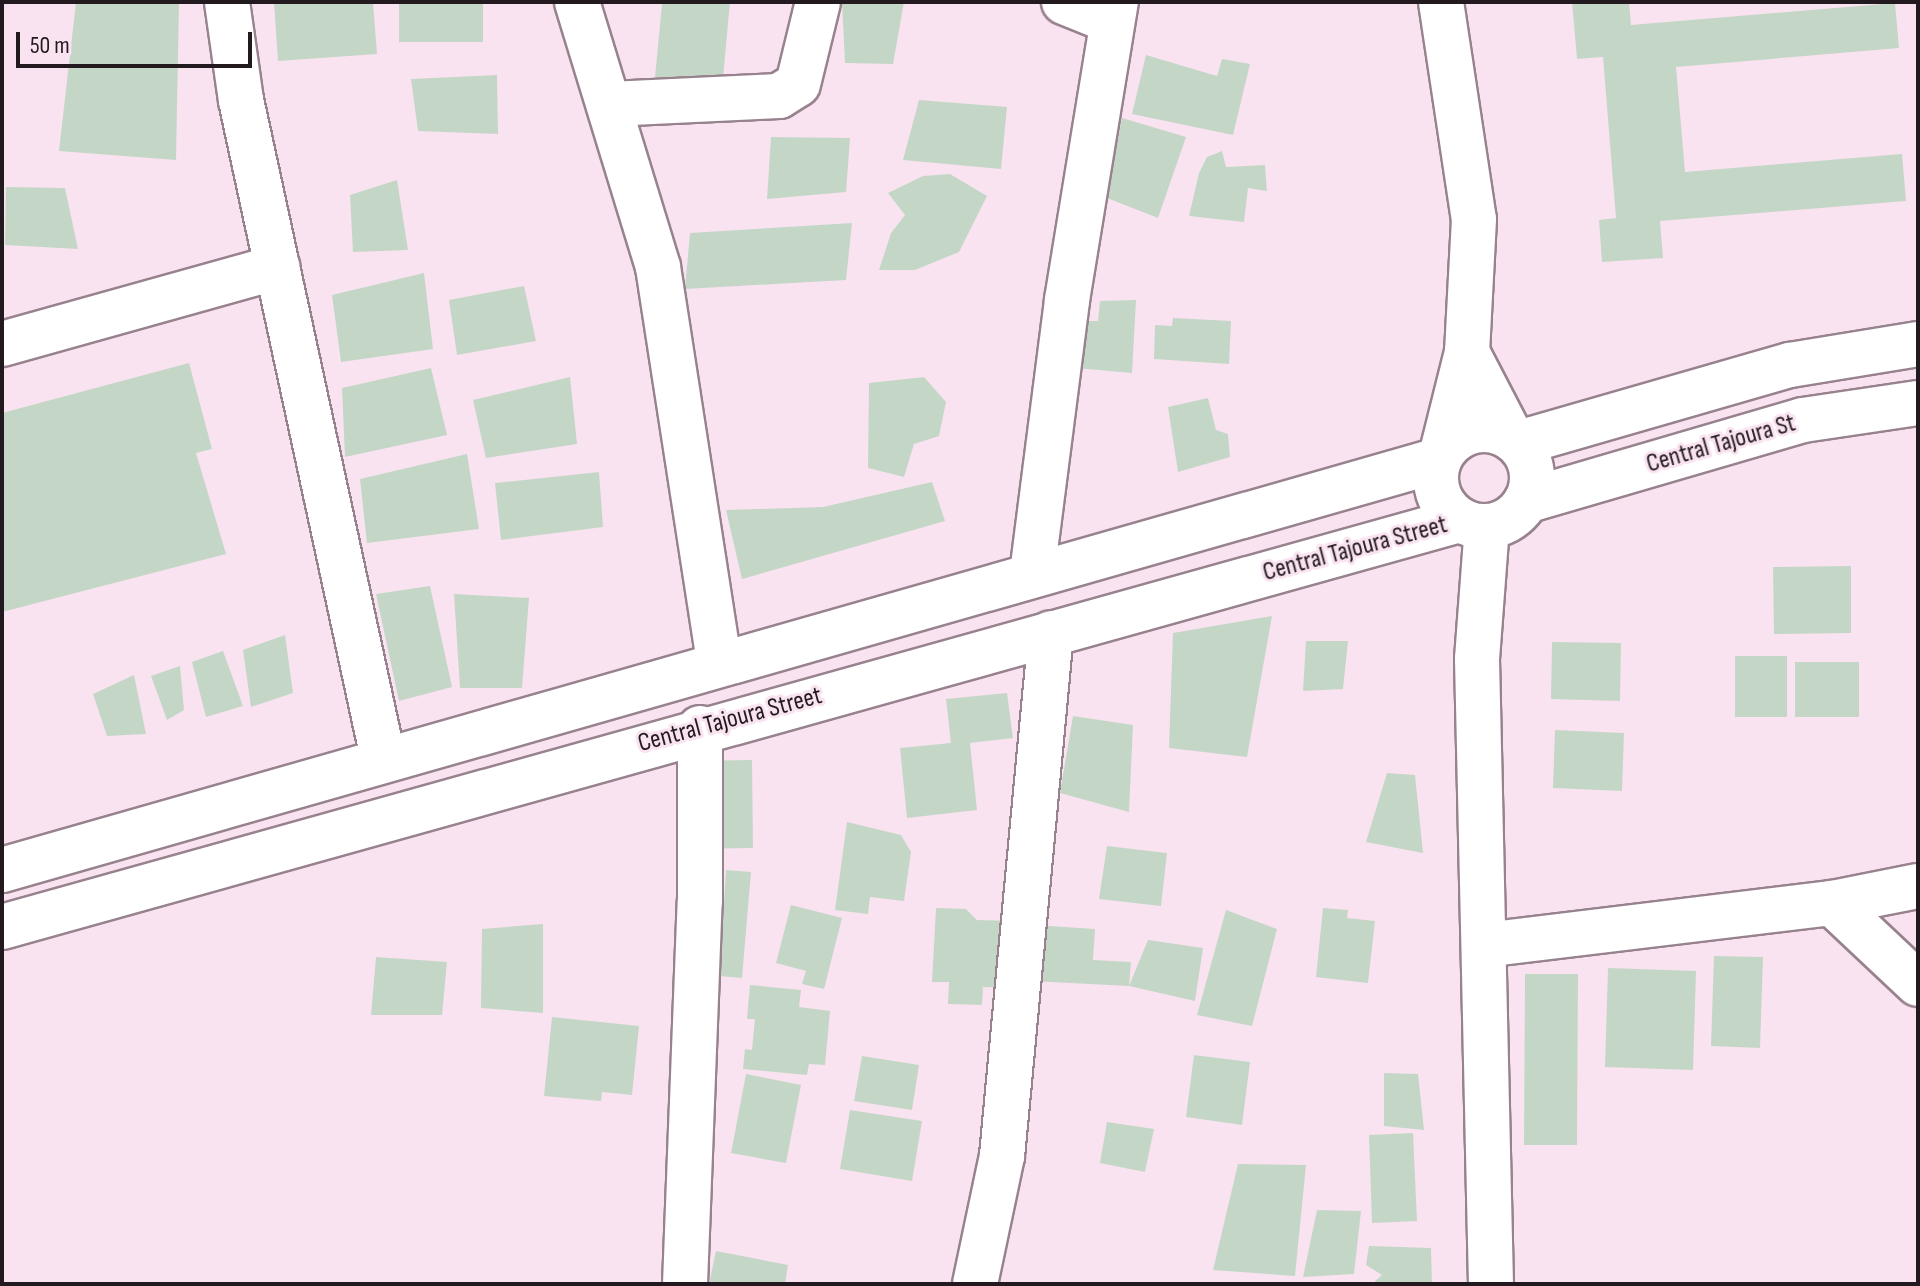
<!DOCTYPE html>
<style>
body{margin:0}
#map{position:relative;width:1920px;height:1286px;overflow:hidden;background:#fae3f0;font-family:"Sofia Sans Condensed",sans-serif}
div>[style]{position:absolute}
.building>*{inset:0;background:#c4d7c7}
.roads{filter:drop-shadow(2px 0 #97828e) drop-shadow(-2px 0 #97828e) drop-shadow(0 2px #97828e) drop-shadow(0 -2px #97828e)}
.minor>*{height:44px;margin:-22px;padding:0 22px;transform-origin:22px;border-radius:22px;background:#fff}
.major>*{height:44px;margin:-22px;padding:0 22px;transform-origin:22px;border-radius:22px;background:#fff}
.major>.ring{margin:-22px;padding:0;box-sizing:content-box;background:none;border:44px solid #fff;border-radius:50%}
span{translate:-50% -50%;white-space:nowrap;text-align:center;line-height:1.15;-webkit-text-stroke:6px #fae3f0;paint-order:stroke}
.street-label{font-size:26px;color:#221a1f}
.frame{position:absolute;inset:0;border:4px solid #221a1f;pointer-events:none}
.scale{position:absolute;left:16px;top:32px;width:236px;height:36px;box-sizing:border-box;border:4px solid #221a1f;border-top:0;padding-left:10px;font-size:24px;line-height:28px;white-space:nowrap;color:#221a1f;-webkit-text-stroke:6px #fae3f0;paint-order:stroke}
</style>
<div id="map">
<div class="building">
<div style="clip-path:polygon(76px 2px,179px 2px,176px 160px,59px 151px)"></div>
<div style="clip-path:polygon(274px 2px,373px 2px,377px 54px,278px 61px)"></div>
<div style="clip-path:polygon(399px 2px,483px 2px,483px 42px,399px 42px)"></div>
<div style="clip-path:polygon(730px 2px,723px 78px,655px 77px,662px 4px)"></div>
<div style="clip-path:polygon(842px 2px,904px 2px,893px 64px,845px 63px)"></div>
<div style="clip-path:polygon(1572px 2px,1629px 2px,1631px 25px,1895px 3px,1899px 48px,1676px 67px,1685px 172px,1902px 154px,1906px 201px,1660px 221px,1663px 258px,1602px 262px,1599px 220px,1616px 218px,1603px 57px,1577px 59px)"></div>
<div style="clip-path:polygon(1146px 55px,1217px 76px,1222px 59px,1250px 64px,1233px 135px,1132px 114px)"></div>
<div style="clip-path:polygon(497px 75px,498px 134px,418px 131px,411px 79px)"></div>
<div style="clip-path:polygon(919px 100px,1007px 107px,1001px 169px,903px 160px)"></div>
<div style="clip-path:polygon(1122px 118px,1186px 137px,1158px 218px,1107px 198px)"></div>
<div style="clip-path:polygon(771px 137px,850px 138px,846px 192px,767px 199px)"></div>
<div style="clip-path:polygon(1222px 151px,1226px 167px,1265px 165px,1267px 191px,1248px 188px,1244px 222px,1189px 216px,1199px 173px,1207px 157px)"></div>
<div style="clip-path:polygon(950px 174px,987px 196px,959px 252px,915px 270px,879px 270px,891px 233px,905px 215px,888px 193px,923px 176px)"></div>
<div style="clip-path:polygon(397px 180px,408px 250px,353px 252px,350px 195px)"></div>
<div style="clip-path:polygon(6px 187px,65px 188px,78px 249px,5px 245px)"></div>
<div style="clip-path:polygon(852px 223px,846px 280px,685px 289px,690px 233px)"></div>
<div style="clip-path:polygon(424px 273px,433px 349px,341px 362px,332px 295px)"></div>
<div style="clip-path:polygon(524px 286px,536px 341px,457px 355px,449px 300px)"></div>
<div style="clip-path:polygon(1136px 300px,1132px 373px,1076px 368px,1078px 321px,1098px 321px,1100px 301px)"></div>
<div style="clip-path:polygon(1173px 318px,1231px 321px,1229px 364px,1154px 359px,1155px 325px,1172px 326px)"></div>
<div style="clip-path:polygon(189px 363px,212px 449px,196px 453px,226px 554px,2px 612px,2px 413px)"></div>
<div style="clip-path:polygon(431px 368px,447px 435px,345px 457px,342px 388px)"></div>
<div style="clip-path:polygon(570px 377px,577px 444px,486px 458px,473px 400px)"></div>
<div style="clip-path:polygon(924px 377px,946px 402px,939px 436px,914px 444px,904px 477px,868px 468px,869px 383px)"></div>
<div style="clip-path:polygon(1208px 398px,1216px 430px,1228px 434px,1230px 457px,1178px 472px,1168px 407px)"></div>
<div style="clip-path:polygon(467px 454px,479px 529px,367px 543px,360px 479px)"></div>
<div style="clip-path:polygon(599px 472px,603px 527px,501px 540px,495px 483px)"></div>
<div style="clip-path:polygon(932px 482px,945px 521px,742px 579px,726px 510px,823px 507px)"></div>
<div style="clip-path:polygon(1851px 566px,1851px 633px,1774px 634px,1773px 567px)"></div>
<div style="clip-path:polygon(430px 586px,452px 687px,399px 701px,376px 594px)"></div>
<div style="clip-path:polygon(454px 594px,529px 598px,522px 688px,460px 688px)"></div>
<div style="clip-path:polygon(1272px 616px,1247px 757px,1169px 748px,1173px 633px)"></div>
<div style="clip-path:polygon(285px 635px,293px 693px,251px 707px,243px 650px)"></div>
<div style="clip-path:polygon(1306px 641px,1348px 641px,1343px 689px,1303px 691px)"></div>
<div style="clip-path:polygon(1552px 642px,1621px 643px,1620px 701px,1551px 699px)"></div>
<div style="clip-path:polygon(223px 651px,243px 706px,206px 717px,192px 662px)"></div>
<div style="clip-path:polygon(1735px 656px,1787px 656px,1787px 717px,1735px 717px)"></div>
<div style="clip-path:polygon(1795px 662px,1859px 662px,1859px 717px,1795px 717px)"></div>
<div style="clip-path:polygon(180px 666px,184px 710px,167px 720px,151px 676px)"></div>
<div style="clip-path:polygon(134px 675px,146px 734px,107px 736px,93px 694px)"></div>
<div style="clip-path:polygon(1007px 693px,1013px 738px,970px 743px,977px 810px,907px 818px,900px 748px,951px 743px,946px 699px)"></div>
<div style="clip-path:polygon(1073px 716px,1133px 725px,1129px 812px,1060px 793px)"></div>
<div style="clip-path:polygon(1555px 730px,1624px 733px,1622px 791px,1553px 788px)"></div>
<div style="clip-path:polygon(752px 760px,753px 848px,686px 849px,685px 761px)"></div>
<div style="clip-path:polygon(1387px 773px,1415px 775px,1423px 853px,1366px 842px)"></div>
<div style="clip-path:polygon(847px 822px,901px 835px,911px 852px,904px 901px,870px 897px,868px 914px,835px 910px)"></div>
<div style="clip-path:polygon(1107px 846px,1167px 853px,1161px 906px,1099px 899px)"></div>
<div style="clip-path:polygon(726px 870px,751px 872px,742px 978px,694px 974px,700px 901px,724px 903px)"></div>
<div style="clip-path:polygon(791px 905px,842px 918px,824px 989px,802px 984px,806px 971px,776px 963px)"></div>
<div style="clip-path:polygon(936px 908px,966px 909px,977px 920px,1014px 921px,1010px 988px,983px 987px,982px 1005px,948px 1004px,949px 982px,932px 982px)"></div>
<div style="clip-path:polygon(1323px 908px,1348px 910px,1347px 918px,1375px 921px,1368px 983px,1316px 977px)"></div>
<div style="clip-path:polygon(1226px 910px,1277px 929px,1252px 1026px,1197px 1015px)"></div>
<div style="clip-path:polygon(543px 924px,543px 1013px,481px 1008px,482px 929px)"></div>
<div style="clip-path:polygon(1034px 925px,1095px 929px,1093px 960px,1131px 962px,1129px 986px,1031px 981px)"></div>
<div style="clip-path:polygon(1148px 940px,1203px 948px,1195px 1001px,1129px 986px)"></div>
<div style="clip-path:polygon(1714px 956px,1763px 957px,1760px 1048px,1711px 1046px)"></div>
<div style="clip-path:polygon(376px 957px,447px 962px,442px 1015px,371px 1015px)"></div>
<div style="clip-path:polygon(1608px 968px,1696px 971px,1693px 1070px,1605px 1067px)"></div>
<div style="clip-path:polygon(1525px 974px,1578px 974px,1577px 1145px,1524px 1145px)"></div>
<div style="clip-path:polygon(750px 985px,801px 990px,799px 1007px,830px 1011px,825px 1065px,809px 1064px,807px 1075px,743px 1069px,745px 1049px,752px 1050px,755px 1019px,747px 1019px)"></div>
<div style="clip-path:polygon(552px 1017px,639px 1026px,632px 1095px,602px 1092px,601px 1101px,544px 1096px)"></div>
<div style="clip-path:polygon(1194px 1055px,1250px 1062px,1242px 1125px,1186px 1117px)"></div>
<div style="clip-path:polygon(862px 1056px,919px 1065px,912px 1110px,854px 1101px)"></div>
<div style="clip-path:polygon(1384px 1073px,1418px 1074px,1424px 1130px,1384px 1126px)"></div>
<div style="clip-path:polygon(746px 1074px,801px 1085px,786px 1163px,731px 1153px)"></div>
<div style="clip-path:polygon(850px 1110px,922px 1121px,912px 1181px,840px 1169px)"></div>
<div style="clip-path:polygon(1107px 1122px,1154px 1129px,1145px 1172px,1100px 1163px)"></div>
<div style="clip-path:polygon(1413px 1133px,1417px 1221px,1372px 1223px,1369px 1135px)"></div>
<div style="clip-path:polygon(1238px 1164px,1306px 1165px,1295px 1276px,1213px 1270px)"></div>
<div style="clip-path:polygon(1317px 1210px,1361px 1211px,1354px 1274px,1303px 1277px)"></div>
<div style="clip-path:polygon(1369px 1246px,1431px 1248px,1432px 1284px,1372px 1284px,1382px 1275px,1366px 1265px)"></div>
<div style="clip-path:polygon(716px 1251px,788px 1265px,785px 1284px,709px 1284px)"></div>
</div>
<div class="roads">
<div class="minor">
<div style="left:227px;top:2px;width:99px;rotate:81.9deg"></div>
<div style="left:241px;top:100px;width:673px;rotate:77.82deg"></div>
<div style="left:577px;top:2px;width:277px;rotate:73deg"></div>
<div style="left:658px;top:267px;width:401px;rotate:81.2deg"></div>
<div style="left:1064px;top:2px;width:51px;rotate:22deg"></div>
<div style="left:1441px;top:2px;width:219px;rotate:81.4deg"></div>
<div style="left:1474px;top:219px;width:133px;rotate:93deg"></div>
<div style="left:1467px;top:352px;width:103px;rotate:104deg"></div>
<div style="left:610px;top:104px;width:169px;rotate:-2.7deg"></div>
<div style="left:779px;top:96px;width:22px;rotate:-32deg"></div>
<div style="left:798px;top:84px;width:84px;rotate:-76.3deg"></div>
<div style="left:2px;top:344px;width:286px;rotate:-15.6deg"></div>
<div style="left:1467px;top:352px;width:96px;rotate:62.6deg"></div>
<div style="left:1487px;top:526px;width:133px;rotate:94.3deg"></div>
<div style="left:1477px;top:659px;width:625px;rotate:88.72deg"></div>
<div style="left:1032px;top:574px;width:276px;rotate:-82.7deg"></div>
<div style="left:1067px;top:300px;width:302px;rotate:-80.7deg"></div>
<div style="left:1832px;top:903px;width:118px;rotate:43.3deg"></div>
<div style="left:1484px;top:945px;width:351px;rotate:-6.9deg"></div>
<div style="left:1832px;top:903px;width:88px;rotate:-11.2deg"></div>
<div style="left:685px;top:1284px;width:383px;rotate:-87.8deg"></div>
<div style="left:700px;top:901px;width:173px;rotate:-90deg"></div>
<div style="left:975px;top:1284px;width:131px;rotate:-78.1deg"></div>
<div style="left:1002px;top:1156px;width:525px;rotate:-84.65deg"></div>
</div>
<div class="major">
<div class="ring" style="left:1436px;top:430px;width:52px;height:52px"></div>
<div style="left:1519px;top:443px;width:282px;rotate:-16.1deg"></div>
<div style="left:1790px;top:365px;width:130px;rotate:-9.3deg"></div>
<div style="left:1526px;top:501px;width:289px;rotate:-16.3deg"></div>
<div style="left:1803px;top:420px;width:116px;rotate:-8.4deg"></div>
<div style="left:2px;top:870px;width:1493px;rotate:-15.93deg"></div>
<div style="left:2px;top:927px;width:1514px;rotate:-15.6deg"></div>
</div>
</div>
<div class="street-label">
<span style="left:1721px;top:444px;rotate:-16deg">Central Tajoura St</span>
<span style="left:1355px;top:549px;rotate:-15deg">Central Tajoura Street</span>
<span style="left:730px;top:720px;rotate:-15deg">Central Tajoura Street</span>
</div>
<div class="frame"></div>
<div class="scale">50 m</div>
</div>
